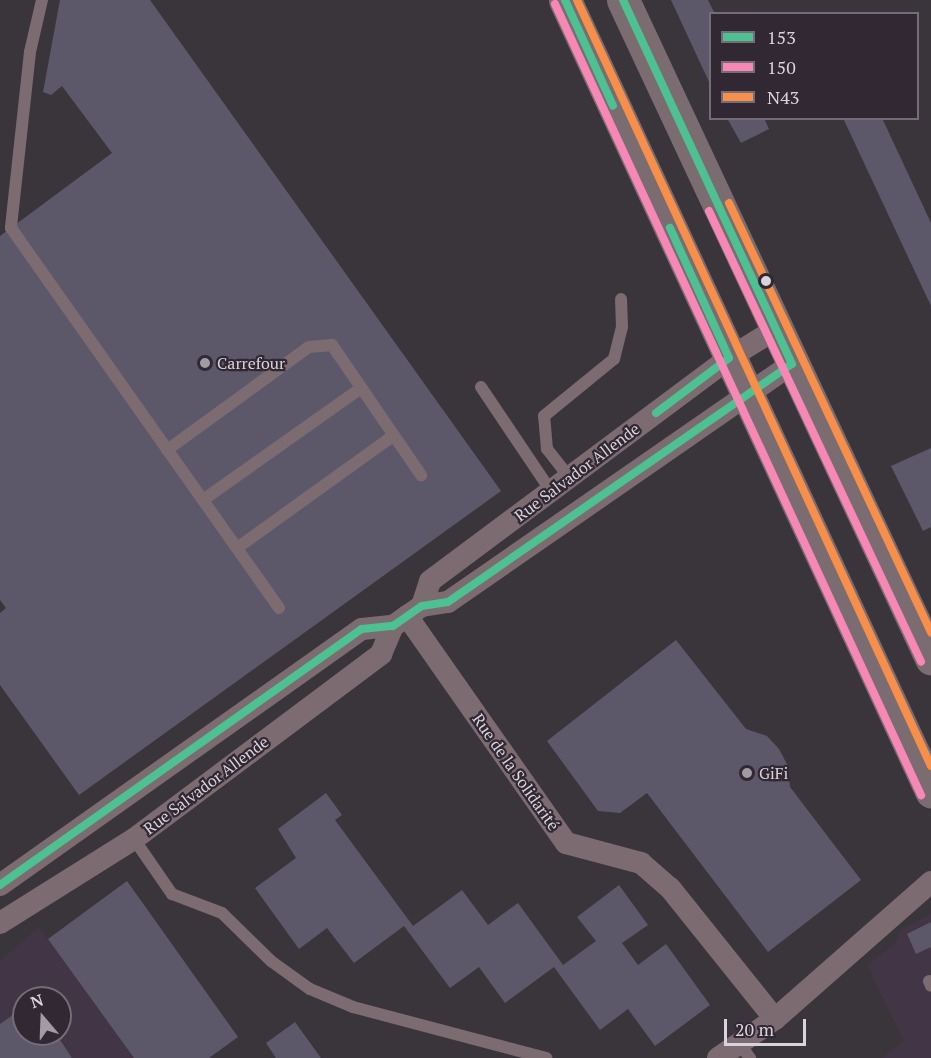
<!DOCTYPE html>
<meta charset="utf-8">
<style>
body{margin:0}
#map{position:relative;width:931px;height:1058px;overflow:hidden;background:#3a353b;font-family:"PT Serif",serif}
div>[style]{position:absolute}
.built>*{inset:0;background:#423545}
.building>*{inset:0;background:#5c5869}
.service>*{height:12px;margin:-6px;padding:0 6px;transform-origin:6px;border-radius:6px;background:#7c6b70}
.minor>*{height:22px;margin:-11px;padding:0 11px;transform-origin:11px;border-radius:11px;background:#7c6b70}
.primary>*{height:33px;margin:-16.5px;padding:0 16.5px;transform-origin:16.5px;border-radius:16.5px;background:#7a6c71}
.bus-1>*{height:8px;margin:-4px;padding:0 4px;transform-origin:4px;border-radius:4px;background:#4dc192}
.bus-2>*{height:8px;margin:-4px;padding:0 4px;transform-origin:4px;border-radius:4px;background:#f788b5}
.bus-3>*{height:8px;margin:-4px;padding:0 4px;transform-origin:4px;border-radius:4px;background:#f78f4b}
.dots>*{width:16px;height:16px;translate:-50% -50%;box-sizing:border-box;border:3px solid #312834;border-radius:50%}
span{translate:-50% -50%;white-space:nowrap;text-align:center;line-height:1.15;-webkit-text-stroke:4.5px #312834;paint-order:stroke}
.poi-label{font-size:16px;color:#d9d3db}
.left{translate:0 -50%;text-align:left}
.street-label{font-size:16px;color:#d9d3db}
.legend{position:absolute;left:709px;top:12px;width:210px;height:108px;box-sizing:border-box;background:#312834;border:2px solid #746c77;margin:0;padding:8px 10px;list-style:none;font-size:18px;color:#d9d3db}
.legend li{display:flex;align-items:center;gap:12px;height:30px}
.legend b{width:30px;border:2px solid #746c77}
.north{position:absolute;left:12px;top:986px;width:60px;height:60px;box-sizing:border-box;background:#312834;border:2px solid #746c77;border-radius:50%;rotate:341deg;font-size:16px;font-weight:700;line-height:24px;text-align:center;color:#d9d3db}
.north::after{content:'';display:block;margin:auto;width:21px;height:27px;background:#a19ca3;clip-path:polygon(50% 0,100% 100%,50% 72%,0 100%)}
.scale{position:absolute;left:724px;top:1019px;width:82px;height:27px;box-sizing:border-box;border:3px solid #d9d3db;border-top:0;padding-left:8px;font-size:18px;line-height:21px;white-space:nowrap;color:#d9d3db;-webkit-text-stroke:4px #312834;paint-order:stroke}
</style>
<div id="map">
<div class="built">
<div style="clip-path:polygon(931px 913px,931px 1058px,882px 1058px,904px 1041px,867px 965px,895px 944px,901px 930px)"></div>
<div style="clip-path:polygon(evenodd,39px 927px,48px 939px,134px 1058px,0 1058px,0 961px,39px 927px,24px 998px,60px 998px,60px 1034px,24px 1034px,24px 998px)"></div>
</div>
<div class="building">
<div style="clip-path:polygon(60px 0,150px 0,501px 491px,79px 795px,0 685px,0 613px,6px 608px,0 600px,0 236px,112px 153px,62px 86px,51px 95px,43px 92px)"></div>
<div style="clip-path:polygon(671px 0,708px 0,715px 14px,710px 14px,710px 84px)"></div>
<div style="clip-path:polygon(727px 118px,764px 118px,769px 129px,741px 143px)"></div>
<div style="clip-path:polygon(843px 118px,882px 118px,931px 223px,931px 306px)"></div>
<div style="clip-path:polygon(931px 448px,931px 527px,923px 531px,891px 466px)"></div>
<div style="clip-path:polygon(676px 640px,746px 729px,767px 736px,779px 749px,788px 766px,790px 787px,861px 880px,768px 952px,647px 793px,620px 813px,598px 811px,547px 741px)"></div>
<div style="clip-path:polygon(326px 793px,342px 815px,335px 820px,413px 926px,462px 890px,488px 925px,518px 903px,563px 965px,596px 941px,577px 917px,619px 885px,648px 925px,622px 943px,638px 965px,666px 944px,710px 1005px,655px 1046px,628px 1009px,600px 1030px,554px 967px,505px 1003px,479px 967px,450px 988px,404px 926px,354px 963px,327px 928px,299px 949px,255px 888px,296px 858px,278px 829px)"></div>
<div style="clip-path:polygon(127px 881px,238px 1037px,209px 1058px,134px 1058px,48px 939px)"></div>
<div style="clip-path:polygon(931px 922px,931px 947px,916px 954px,907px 934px)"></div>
<div style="clip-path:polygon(24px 1007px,24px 1034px,56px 1034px,72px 1058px,0 1058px,0 1024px)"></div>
<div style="clip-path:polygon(295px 1022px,321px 1058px,276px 1058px,266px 1043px)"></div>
</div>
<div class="service">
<div style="left:42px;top:0;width:53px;rotate:103deg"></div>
<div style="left:30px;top:52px;width:177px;rotate:96.2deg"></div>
<div style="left:11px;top:228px;width:465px;rotate:54.8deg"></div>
<div style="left:481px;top:387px;width:125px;rotate:56.1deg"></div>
<div style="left:167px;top:450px;width:175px;rotate:-36deg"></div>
<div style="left:309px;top:347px;width:23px;rotate:-5deg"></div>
<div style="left:332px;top:345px;width:158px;rotate:55.6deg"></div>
<div style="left:569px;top:477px;width:36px;rotate:-128deg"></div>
<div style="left:547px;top:449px;width:33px;rotate:-95deg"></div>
<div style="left:544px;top:416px;width:90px;rotate:-39.2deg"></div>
<div style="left:614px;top:359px;width:33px;rotate:-76deg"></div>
<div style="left:622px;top:327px;width:28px;rotate:-92deg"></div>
<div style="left:203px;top:500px;width:194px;rotate:-35.3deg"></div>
<div style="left:237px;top:548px;width:193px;rotate:-35.7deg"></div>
<div style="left:134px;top:839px;width:67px;rotate:55.4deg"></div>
<div style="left:172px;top:894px;width:53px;rotate:20.8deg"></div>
<div style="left:222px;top:913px;width:69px;rotate:44.4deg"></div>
<div style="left:271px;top:961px;width:48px;rotate:35.7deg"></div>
<div style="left:310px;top:989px;width:47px;rotate:22.7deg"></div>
<div style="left:353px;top:1007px;width:200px;rotate:14.8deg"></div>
<div style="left:929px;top:981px;width:5px;rotate:68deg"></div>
<div style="left:739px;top:1043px;width:19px;rotate:54deg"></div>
</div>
<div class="minor">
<div style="left:422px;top:606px;width:26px;rotate:-72deg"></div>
<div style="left:430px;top:581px;width:373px;rotate:-36.7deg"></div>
<div style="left:729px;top:358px;width:55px;rotate:-31.7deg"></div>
<div style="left:407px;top:616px;width:277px;rotate:55deg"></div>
<div style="left:566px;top:843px;width:78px;rotate:14.9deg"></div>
<div style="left:641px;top:863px;width:38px;rotate:41deg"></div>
<div style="left:670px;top:888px;width:168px;rotate:51.3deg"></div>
<div style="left:0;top:885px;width:443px;rotate:-35.3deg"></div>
<div style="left:362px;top:629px;width:31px;rotate:-6deg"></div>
<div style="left:393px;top:626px;width:35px;rotate:-35deg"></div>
<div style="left:422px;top:606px;width:26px;rotate:-9deg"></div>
<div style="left:448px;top:602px;width:418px;rotate:-34.7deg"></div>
<div style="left:0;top:923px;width:158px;rotate:-32.1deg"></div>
<div style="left:134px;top:839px;width:309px;rotate:-36.8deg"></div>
<div style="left:381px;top:654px;width:30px;rotate:-67deg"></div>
<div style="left:718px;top:1058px;width:69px;rotate:-34.4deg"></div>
<div style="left:775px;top:1019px;width:208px;rotate:-41.3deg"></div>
</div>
<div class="primary">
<div style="left:565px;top:0;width:872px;rotate:65.17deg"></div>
<div style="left:623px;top:0;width:727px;rotate:64.92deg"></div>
</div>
<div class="bus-1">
<div style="left:565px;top:0;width:116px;rotate:65.6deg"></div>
<div style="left:656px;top:413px;width:91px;rotate:-37deg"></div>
<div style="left:729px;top:358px;width:143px;rotate:-114.4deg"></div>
<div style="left:0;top:885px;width:443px;rotate:-35.3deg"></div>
<div style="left:362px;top:629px;width:31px;rotate:-6deg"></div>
<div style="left:393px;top:626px;width:35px;rotate:-35deg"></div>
<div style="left:422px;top:606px;width:26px;rotate:-9deg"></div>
<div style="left:448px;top:602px;width:418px;rotate:-34.7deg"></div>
<div style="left:792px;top:364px;width:401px;rotate:-114.9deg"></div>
</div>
<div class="bus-2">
<div style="left:555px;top:4px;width:872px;rotate:65.17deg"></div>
<div style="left:709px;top:211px;width:498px;rotate:64.8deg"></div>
</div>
<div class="bus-3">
<div style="left:577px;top:0;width:844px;rotate:65.2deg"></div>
<div style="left:729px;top:203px;width:475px;rotate:64.8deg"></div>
</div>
<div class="dots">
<div style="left:766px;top:281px;background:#d9d3db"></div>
<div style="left:205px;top:363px;background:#a19ca3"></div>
<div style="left:747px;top:773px;background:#a19ca3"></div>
</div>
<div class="poi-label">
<span class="left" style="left:217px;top:363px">Carrefour</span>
<span class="left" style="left:759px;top:773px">GiFi</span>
</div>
<div class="street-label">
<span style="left:577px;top:472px;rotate:-37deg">Rue Salvador Allende</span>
<span style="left:516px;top:772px;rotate:55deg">Rue de la Solidarité</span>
<span style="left:206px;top:785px;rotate:-37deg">Rue Salvador Allende</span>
</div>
<ul class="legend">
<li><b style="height:8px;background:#4dc192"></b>153</li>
<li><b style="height:8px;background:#f788b5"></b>150</li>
<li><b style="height:8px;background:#f78f4b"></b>N43</li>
</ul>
<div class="north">N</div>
<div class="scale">20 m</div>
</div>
